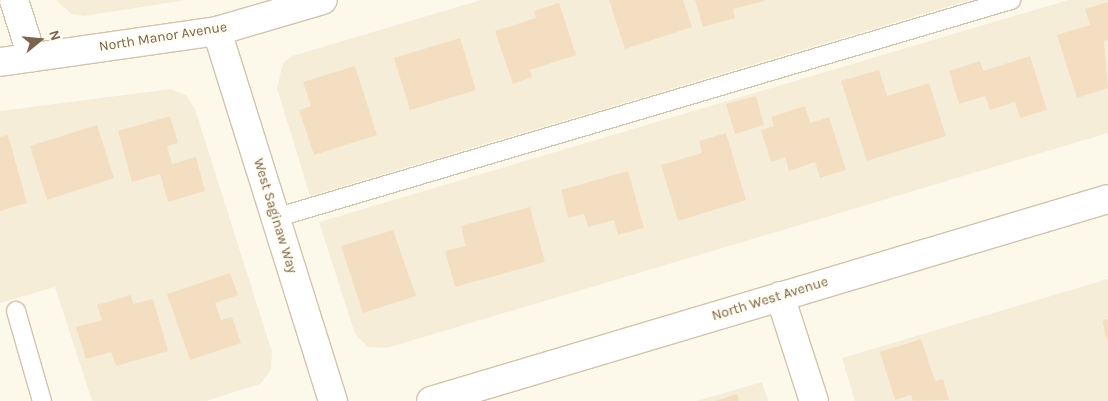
<!DOCTYPE html>
<style>
body{margin:0}
#map{position:relative;width:1108px;height:401px;overflow:hidden;background:#fdf9ea;font-family:Karla,sans-serif}
div>[style]{position:absolute}
.residential>*{inset:0;background:#f6edd8}
.building>*{inset:0;background:#f4dec1}
.roads{filter:drop-shadow(1px 0 #d2c3ae) drop-shadow(-1px 0 #d2c3ae) drop-shadow(0 1px #d2c3ae) drop-shadow(0 -1px #d2c3ae)}
.lane>*{height:18px;margin:-9px;padding:0 9px;transform-origin:9px;border-radius:9px;background:#fff}
.street>*{height:28px;margin:-14px;padding:0 14px;transform-origin:14px;border-radius:14px;background:#fff}
.secondary>*{height:28px;margin:-14px;padding:0 14px;transform-origin:14px;border-radius:14px;background:#fff}
span{translate:-50% -50%;white-space:nowrap;text-align:center;line-height:1.15;-webkit-text-stroke:4.5px #fffcf2;paint-order:stroke}
.street-label{font-size:14px;color:#7b644b}
.north{position:absolute;left:15px;top:15px;width:50px;height:50px;-webkit-text-stroke:4px #fffcf2;paint-order:stroke;rotate:73deg;font-size:14px;font-weight:700;line-height:20px;text-align:center;color:#7b644b}
.north::after{content:'';display:block;margin:auto;width:18px;height:22px;background:#7b644b;clip-path:polygon(50% 0,100% 100%,50% 72%,0 100%)}
</style>
<div id="map">
<div class="residential">
<div style="clip-path:polygon(56px 0,187px 0,84px 16px,71px 14px)"></div>
<div style="clip-path:polygon(481px 0,970px 0,310px 196px,277px 88px,283px 63px,292px 56px)"></div>
<div style="clip-path:polygon(1068px 0,1108px 0,1108px 133px,387px 348px,368px 347px,355px 334px,319px 222px)"></div>
<div style="clip-path:polygon(171px 89px,186px 95px,195px 109px,272px 352px,271px 370px,260px 384px,206px 401px,92px 401px,55px 287px,0 303px,0 111px)"></div>
<div style="clip-path:polygon(1108px 279px,1108px 401px,855px 401px,842px 358px)"></div>
<div style="clip-path:polygon(762px 382px,768px 401px,696px 401px)"></div>
</div>
<div class="building">
<div style="clip-path:polygon(609px 0,683px 0,692px 27px,625px 49px)"></div>
<div style="clip-path:polygon(695px 0,764px 0,764px 1px,733px 9px,735px 18px,703px 27px)"></div>
<div style="clip-path:polygon(1108px 2px,1108px 40px,1104px 41px,1108px 88px,1077px 98px,1057px 35px,1090px 25px,1085px 9px)"></div>
<div style="clip-path:polygon(559px 3px,576px 55px,530px 70px,532px 77px,513px 84px,495px 31px,536px 18px,534px 11px)"></div>
<div style="clip-path:polygon(460px 38px,476px 90px,410px 110px,394px 58px)"></div>
<div style="clip-path:polygon(1030px 56px,1047px 110px,1020px 118px,1015px 102px,990px 110px,985px 96px,959px 104px,949px 71px,980px 61px,983px 71px)"></div>
<div style="clip-path:polygon(355px 66px,377px 135px,314px 155px,299px 110px,311px 106px,303px 82px)"></div>
<div style="clip-path:polygon(879px 70px,887px 96px,929px 83px,946px 136px,867px 161px,841px 81px)"></div>
<div style="clip-path:polygon(756px 96px,764px 125px,735px 134px,726px 104px)"></div>
<div style="clip-path:polygon(805px 106px,810px 123px,829px 117px,846px 170px,820px 178px,815px 162px,789px 171px,785px 157px,771px 162px,761px 130px,774px 126px,771px 117px)"></div>
<div style="clip-path:polygon(170px 116px,178px 143px,167px 146px,172px 164px,196px 157px,205px 191px,168px 202px,160px 174px,132px 182px,118px 131px)"></div>
<div style="clip-path:polygon(97px 125px,114px 178px,47px 200px,30px 146px)"></div>
<div style="clip-path:polygon(726px 133px,746px 200px,678px 221px,661px 165px,702px 153px,699px 141px)"></div>
<div style="clip-path:polygon(8px 135px,27px 203px,0 211px,0 137px)"></div>
<div style="clip-path:polygon(628px 171px,644px 228px,618px 235px,614px 220px,588px 227px,584px 214px,568px 218px,561px 190px)"></div>
<div style="clip-path:polygon(530px 207px,545px 262px,455px 287px,445px 251px,466px 246px,461px 226px)"></div>
<div style="clip-path:polygon(393px 230px,416px 296px,363px 313px,341px 246px)"></div>
<div style="clip-path:polygon(230px 273px,238px 295px,215px 303px,221px 320px,232px 317px,241px 343px,190px 360px,167px 294px)"></div>
<div style="clip-path:polygon(131px 295px,133px 304px,153px 299px,168px 351px,116px 366px,111px 352px,86px 359px,76px 327px,102px 320px,97px 305px)"></div>
<div style="clip-path:polygon(1108px 319px,1108px 339px,1107px 340px,1102px 321px)"></div>
<div style="clip-path:polygon(921px 339px,935px 381px,943px 379px,949px 400px,913px 401px,911px 395px,895px 400px,880px 352px)"></div>
<div style="clip-path:polygon(737px 394px,739px 401px,715px 401px)"></div>
</div>
<div class="roads">
<div class="lane">
<div style="left:275px;top:218px;width:768px;rotate:-16.5deg"></div>
<div style="left:16px;top:311px;width:94px;rotate:73.9deg"></div>
</div>
<div class="street">
<div style="left:14px;top:0;width:60px;rotate:72.5deg"></div>
<div style="left:217px;top:31px;width:388px;rotate:72.6deg"></div>
<div style="left:0;top:62px;width:219px;rotate:-8.1deg"></div>
<div style="left:217px;top:31px;width:110px;rotate:-16.3deg"></div>
<div style="left:780px;top:296px;width:110px;rotate:72.1deg"></div>
</div>
<div class="secondary">
<div style="left:431px;top:401px;width:706px;rotate:-16.61deg"></div>
</div>
</div>
<div class="street-label">
<span style="left:163px;top:37px;rotate:-9deg">North Manor Avenue</span>
<span style="left:275px;top:216px;rotate:73deg">West Saginaw Way</span>
<span style="left:770px;top:299px;rotate:-17deg">North West Avenue</span>
</div>
<div class="north">N</div>
</div>
